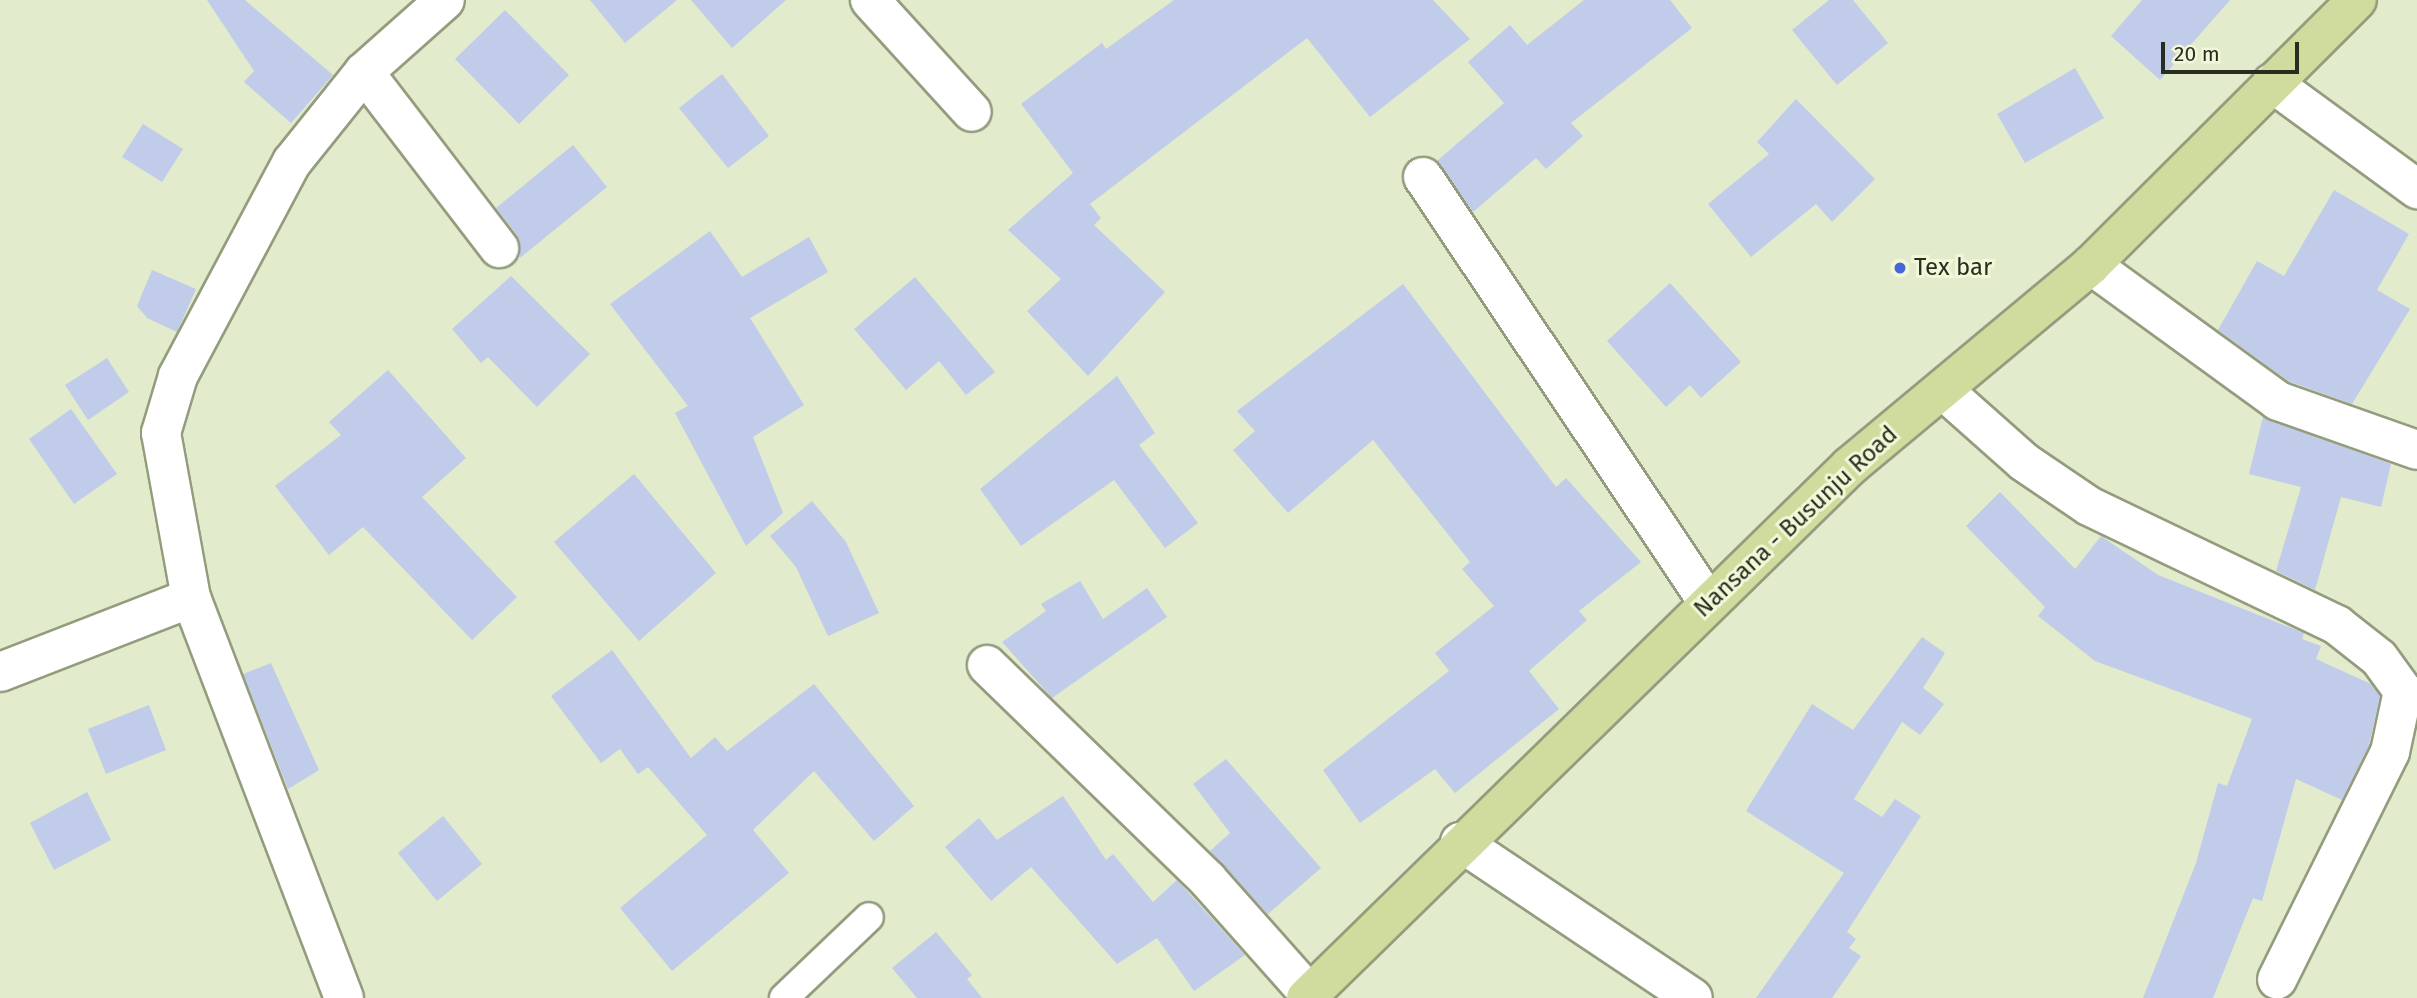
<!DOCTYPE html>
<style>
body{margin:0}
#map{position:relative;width:2417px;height:998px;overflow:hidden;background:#e2ebcb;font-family:"Fira Sans",sans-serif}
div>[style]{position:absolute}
.building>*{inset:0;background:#c0cce9}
.roads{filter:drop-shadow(2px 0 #949c7e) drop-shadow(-2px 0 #949c7e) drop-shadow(0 2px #949c7e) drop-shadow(0 -2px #949c7e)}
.service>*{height:28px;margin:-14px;padding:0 14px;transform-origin:14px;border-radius:14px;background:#fff}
.minor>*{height:38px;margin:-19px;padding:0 19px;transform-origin:19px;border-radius:19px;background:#fff}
.primary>*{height:38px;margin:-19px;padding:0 19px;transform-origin:19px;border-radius:19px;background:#cfdc9e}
.dots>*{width:19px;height:19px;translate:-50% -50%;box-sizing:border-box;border:4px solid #f0f8d8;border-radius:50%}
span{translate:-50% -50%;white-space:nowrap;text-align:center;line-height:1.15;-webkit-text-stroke:6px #f0f8d8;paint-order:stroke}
.poi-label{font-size:24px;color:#292d20}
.left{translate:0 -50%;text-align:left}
.street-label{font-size:24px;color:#292d20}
.scale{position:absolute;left:2161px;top:42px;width:138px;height:32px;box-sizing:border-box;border:4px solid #292d20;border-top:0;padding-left:9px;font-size:21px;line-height:24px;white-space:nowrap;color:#292d20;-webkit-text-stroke:5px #f0f8d8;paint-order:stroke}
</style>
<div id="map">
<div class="building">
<div style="clip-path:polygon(207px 0,245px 0,333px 75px,291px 123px,244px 82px,254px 71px)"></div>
<div style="clip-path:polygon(590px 0,677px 0,625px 43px)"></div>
<div style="clip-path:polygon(691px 0,786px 0,732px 48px)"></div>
<div style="clip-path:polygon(1174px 0,1433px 0,1470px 39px,1370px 117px,1307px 38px,1090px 204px,1101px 218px,1094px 225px,1165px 292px,1088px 376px,1027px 311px,1061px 279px,1008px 230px,1073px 173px,1021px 104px,1102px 43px,1106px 49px)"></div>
<div style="clip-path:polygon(1584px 0,1670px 0,1692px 28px,1571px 123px,1583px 136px,1546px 169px,1536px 158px,1473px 212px,1437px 161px,1504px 103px,1468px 62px,1510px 25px,1527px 45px)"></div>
<div style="clip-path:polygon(1829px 0,1853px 0,1888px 43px,1837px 85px,1792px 30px)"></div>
<div style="clip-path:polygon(2142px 0,2230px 0,2160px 80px,2111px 36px)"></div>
<div style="clip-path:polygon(505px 10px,569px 75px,519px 124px,455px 59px)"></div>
<div style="clip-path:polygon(2075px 68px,2104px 118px,2025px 163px,1997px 114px)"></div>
<div style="clip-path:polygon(722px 74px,769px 136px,728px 168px,679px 108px)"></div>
<div style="clip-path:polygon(1796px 99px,1875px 179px,1832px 222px,1816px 204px,1751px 257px,1708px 204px,1769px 154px,1757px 142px)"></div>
<div style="clip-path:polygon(143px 124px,183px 149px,162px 182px,122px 157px)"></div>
<div style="clip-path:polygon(573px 145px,607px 187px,520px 258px,517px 235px,496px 208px)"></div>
<div style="clip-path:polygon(2334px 190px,2409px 234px,2377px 290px,2410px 309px,2352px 404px,2288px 381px,2218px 330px,2257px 261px,2284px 276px)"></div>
<div style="clip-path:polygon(710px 231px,742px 277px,809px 237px,828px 272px,750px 318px,804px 405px,753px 437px,783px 513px,746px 546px,675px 413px,688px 406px,610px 304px)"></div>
<div style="clip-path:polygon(152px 270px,196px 289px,177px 332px,147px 318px,137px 306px)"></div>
<div style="clip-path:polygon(511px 276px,590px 354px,537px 407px,488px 357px,481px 363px,452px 329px)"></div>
<div style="clip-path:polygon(915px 277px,995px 372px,966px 395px,939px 361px,906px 390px,854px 329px)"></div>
<div style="clip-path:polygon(1670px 283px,1741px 362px,1701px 398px,1690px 385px,1666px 407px,1607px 341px)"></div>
<div style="clip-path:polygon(1403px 284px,1556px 487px,1566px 478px,1641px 562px,1579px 611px,1587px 620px,1529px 671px,1559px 709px,1455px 793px,1435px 769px,1360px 823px,1323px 770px,1449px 671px,1435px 653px,1494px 606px,1462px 569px,1470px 562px,1373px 440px,1288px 513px,1233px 450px,1255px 431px,1237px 411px)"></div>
<div style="clip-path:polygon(107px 358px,129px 392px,88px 420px,65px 385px)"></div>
<div style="clip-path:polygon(388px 370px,466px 458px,422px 497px,517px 597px,472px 640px,363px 527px,329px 555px,275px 486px,341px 435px,329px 422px)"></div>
<div style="clip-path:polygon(1117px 376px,1155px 433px,1139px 445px,1198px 523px,1165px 548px,1114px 480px,1021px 546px,980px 489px)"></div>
<div style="clip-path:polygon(71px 409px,117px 474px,74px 504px,29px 439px)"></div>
<div style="clip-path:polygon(2263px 417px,2391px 464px,2381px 507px,2341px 497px,2315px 590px,2276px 571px,2301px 487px,2249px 474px)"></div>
<div style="clip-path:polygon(634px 474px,716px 573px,639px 641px,554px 542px)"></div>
<div style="clip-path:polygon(2000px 492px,2075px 569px,2101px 536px,2158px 575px,2304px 633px,2302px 639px,2321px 646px,2316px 659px,2371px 684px,2380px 696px,2369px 745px,2342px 800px,2296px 779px,2262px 901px,2253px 898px,2213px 998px,2143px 998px,2196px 863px,2218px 783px,2227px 786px,2252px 719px,2095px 661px,2038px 616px,2045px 607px,1966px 526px)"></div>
<div style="clip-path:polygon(812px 501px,846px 542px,879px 613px,828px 636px,796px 567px,770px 536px)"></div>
<div style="clip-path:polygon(1080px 581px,1103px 619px,1147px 588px,1167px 617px,1052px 698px,1002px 642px,1046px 611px,1041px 604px)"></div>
<div style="clip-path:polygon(1922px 637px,1945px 653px,1923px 688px,1944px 704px,1920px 735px,1902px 722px,1854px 799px,1882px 817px,1895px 799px,1921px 816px,1847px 932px,1856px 939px,1849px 948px,1861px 956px,1832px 998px,1756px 998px,1844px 873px,1746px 811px,1812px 704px,1853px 730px)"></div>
<div style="clip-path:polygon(612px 650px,691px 758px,715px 737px,727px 751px,814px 684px,914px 806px,874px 841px,814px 771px,753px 830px,789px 873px,672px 971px,620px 908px,707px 835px,648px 767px,638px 774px,620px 749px,601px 763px,551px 696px)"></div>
<div style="clip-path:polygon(271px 663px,319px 770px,288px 789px,243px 674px)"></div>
<div style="clip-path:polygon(149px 705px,166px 750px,106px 774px,88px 729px)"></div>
<div style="clip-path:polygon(1226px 759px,1321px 868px,1268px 914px,1210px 851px,1230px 833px,1193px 784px)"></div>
<div style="clip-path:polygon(87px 792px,111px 840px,54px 870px,30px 823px)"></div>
<div style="clip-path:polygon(1063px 796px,1106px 860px,1113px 854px,1153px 902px,1177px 880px,1245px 955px,1194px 991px,1157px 938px,1117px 964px,1031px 867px,991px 901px,945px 847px,979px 818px,997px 840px)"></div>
<div style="clip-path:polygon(443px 816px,482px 864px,437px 901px,398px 853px)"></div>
<div style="clip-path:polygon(936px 932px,972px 975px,967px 979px,982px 998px,917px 998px,892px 968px)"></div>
</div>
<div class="roads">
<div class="service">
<div style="left:784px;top:998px;width:117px;rotate:-43.6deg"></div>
</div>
<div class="minor">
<div style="left:870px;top:0;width:151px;rotate:47.7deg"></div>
<div style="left:364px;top:72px;width:222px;rotate:52.5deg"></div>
<div style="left:2272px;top:83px;width:180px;rotate:36.2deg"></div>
<div style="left:1423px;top:177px;width:512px;rotate:56.15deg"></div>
<div style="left:2091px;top:265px;width:231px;rotate:36deg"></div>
<div style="left:2278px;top:401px;width:147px;rotate:19.4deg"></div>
<div style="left:1943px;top:390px;width:108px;rotate:41.6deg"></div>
<div style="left:2024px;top:462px;width:78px;rotate:34.1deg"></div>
<div style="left:2089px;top:506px;width:275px;rotate:25.6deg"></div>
<div style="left:2337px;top:625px;width:53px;rotate:38.2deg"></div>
<div style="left:2379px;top:658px;width:41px;rotate:54deg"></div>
<div style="left:2403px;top:691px;width:62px;rotate:102deg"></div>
<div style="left:2390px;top:752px;width:254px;rotate:116.4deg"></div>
<div style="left:987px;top:665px;width:308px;rotate:44.2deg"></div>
<div style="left:1208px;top:880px;width:154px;rotate:48.4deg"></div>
<div style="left:0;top:672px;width:205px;rotate:-21.2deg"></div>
<div style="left:1460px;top:842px;width:280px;rotate:33.8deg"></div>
<div style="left:344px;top:998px;width:428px;rotate:-110.9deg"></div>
<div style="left:191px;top:598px;width:168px;rotate:-100.3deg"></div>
<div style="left:161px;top:433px;width:59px;rotate:-73.4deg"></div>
<div style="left:178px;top:376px;width:242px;rotate:-62deg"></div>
<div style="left:292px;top:162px;width:115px;rotate:-51.3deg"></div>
<div style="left:364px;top:72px;width:108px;rotate:-41.6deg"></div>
</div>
<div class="primary">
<div style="left:1306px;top:998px;width:761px;rotate:-44.36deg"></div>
<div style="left:1850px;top:466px;width:314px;rotate:-39.8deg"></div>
<div style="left:2091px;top:265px;width:375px;rotate:-44.9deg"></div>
</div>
</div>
<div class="dots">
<div style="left:1900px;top:268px;background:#4666d9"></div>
</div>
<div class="poi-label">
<span class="left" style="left:1914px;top:268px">Tex bar</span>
</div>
<div class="street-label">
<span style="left:1796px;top:522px;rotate:-43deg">Nansana - Busunju Road</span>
</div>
<div class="scale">20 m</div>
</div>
